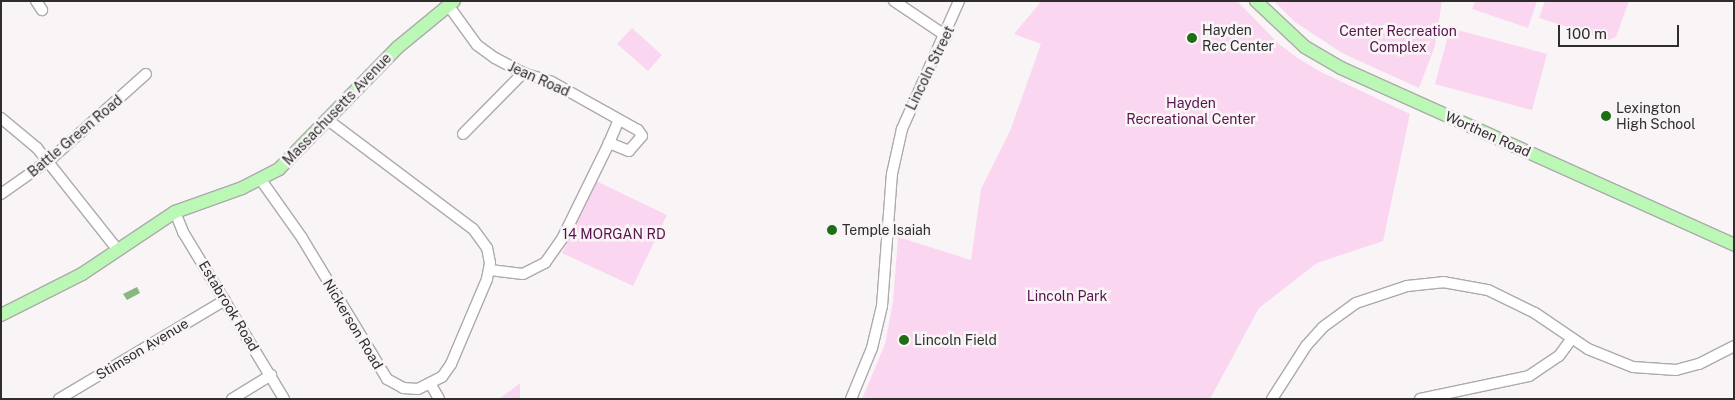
<!DOCTYPE html>
<style>
body{margin:0}
#map{position:relative;width:1735px;height:400px;overflow:hidden;background:#f9f5f7;font-family:"Public Sans",sans-serif}
div>[style]{position:absolute}
.green>*{inset:0;background:#fbd6f1}
.water>*{inset:0;background:#88b782}
.roads{filter:drop-shadow(1px 0 #adaaac) drop-shadow(-1px 0 #adaaac) drop-shadow(0 1px #adaaac) drop-shadow(0 -1px #adaaac)}
.minor>*{height:10px;margin:-5px;padding:0 5px;transform-origin:5px;border-radius:5px;background:#fff}
.major>*{height:12px;margin:-6px;padding:0 6px;transform-origin:6px;border-radius:6px;background:#bcf8b5}
.dots>*{width:14px;height:14px;translate:-50% -50%;box-sizing:border-box;border:2px solid #f9f5f7;border-radius:50%}
span{translate:-50% -50%;white-space:nowrap;text-align:center;line-height:1.15;-webkit-text-stroke:5px #f9f5f7;paint-order:stroke}
.poi-label{font-size:14px;color:#2f2d2e}
.left{translate:0 -50%;text-align:left}
.park-label{font-size:14px;color:#57134b}
.street-label{font-size:14px;color:#2f2d2e}
.frame{position:absolute;inset:0;border:2px solid #2f2d2e;pointer-events:none}
.scale{position:absolute;left:1558px;top:25px;width:121px;height:22px;box-sizing:border-box;border:2px solid #2f2d2e;border-top:0;padding-left:6px;font-size:15px;line-height:18px;white-space:nowrap;color:#2f2d2e;-webkit-text-stroke:4px #f9f5f7;paint-order:stroke}
</style>
<div id="map">
<div class="green">
<div style="clip-path:polygon(1035px 1px,1237px 1px,1279px 44px,1299px 59px,1321px 72px,1410px 114px,1383px 241px,1317px 263px,1259px 308px,1210px 399px,862px 399px,885px 344px,893px 302px,898px 237px,971px 260px,981px 189px,1010px 131px,1041px 44px,1014px 34px,1040px 3px)"></div>
<div style="clip-path:polygon(1274px 1px,1442px 1px,1435px 46px,1419px 88px,1342px 53px,1295px 22px)"></div>
<div style="clip-path:polygon(1475px 1px,1537px 1px,1528px 28px,1472px 9px)"></div>
<div style="clip-path:polygon(1545px 1px,1629px 1px,1616px 37px,1609px 40px,1539px 18px)"></div>
<div style="clip-path:polygon(632px 28px,662px 55px,648px 71px,617px 44px)"></div>
<div style="clip-path:polygon(1450px 28px,1547px 54px,1532px 110px,1435px 84px)"></div>
<div style="clip-path:polygon(596px 181px,667px 215px,633px 286px,562px 253px)"></div>
<div style="clip-path:polygon(520px 383px,520px 399px,499px 399px)"></div>
</div>
<div class="water">
<div style="clip-path:polygon(137px 287px,140px 293px,127px 300px,123px 294px)"></div>
</div>
<div class="roads">
<div class="minor">
<div style="left:36px;top:1px;width:11px;rotate:56deg"></div>
<div style="left:894px;top:1px;width:63px;rotate:33.9deg"></div>
<div style="left:448px;top:5px;width:49px;rotate:54.1deg"></div>
<div style="left:477px;top:45px;width:22px;rotate:36deg"></div>
<div style="left:495px;top:58px;width:32px;rotate:28deg"></div>
<div style="left:523px;top:73px;width:30px;rotate:17deg"></div>
<div style="left:552px;top:82px;width:98px;rotate:29.2deg"></div>
<div style="left:638px;top:130px;width:7px;rotate:56deg"></div>
<div style="left:642px;top:136px;width:20px;rotate:131deg"></div>
<div style="left:629px;top:151px;width:22px;rotate:-158deg"></div>
<div style="left:609px;top:143px;width:25px;rotate:-67deg"></div>
<div style="left:1px;top:118px;width:47px;rotate:39.8deg"></div>
<div style="left:37px;top:148px;width:129px;rotate:51.6deg"></div>
<div style="left:463px;top:134px;width:86px;rotate:-45.5deg"></div>
<div style="left:261px;top:180px;width:71px;rotate:54.7deg"></div>
<div style="left:302px;top:238px;width:165px;rotate:58.9deg"></div>
<div style="left:387px;top:379px;width:18px;rotate:29deg"></div>
<div style="left:403px;top:388px;width:15px;rotate:4deg"></div>
<div style="left:418px;top:389px;width:27px;rotate:-27deg"></div>
<div style="left:442px;top:377px;width:16px;rotate:-55deg"></div>
<div style="left:451px;top:364px;width:92px;rotate:-67deg"></div>
<div style="left:487px;top:279px;width:16px;rotate:-79deg"></div>
<div style="left:490px;top:263px;width:15px;rotate:-101deg"></div>
<div style="left:487px;top:248px;width:24px;rotate:-126deg"></div>
<div style="left:473px;top:229px;width:181px;rotate:-143.1deg"></div>
<div style="left:1px;top:194px;width:62px;rotate:-35.2deg"></div>
<div style="left:52px;top:158px;width:126px;rotate:-41.8deg"></div>
<div style="left:175px;top:212px;width:22px;rotate:68deg"></div>
<div style="left:183px;top:232px;width:195px;rotate:58.8deg"></div>
<div style="left:490px;top:270px;width:33px;rotate:7deg"></div>
<div style="left:523px;top:274px;width:25px;rotate:-27deg"></div>
<div style="left:545px;top:263px;width:32px;rotate:-55deg"></div>
<div style="left:563px;top:237px;width:105px;rotate:-63.9deg"></div>
<div style="left:431px;top:385px;width:16px;rotate:60deg"></div>
<div style="left:59px;top:399px;width:193px;rotate:-30.8deg"></div>
<div style="left:232px;top:399px;width:46px;rotate:-31.6deg"></div>
<div style="left:851px;top:399px;width:55px;rotate:-67.6deg"></div>
<div style="left:872px;top:348px;width:43px;rotate:-76.6deg"></div>
<div style="left:882px;top:306px;width:132px;rotate:-85.7deg"></div>
<div style="left:892px;top:174px;width:46px;rotate:-77.5deg"></div>
<div style="left:902px;top:129px;width:140px;rotate:-66deg"></div>
<div style="left:1272px;top:399px;width:63px;rotate:-57.3deg"></div>
<div style="left:1306px;top:346px;width:25px;rotate:-48deg"></div>
<div style="left:1323px;top:327px;width:41px;rotate:-36deg"></div>
<div style="left:1356px;top:303px;width:54px;rotate:-18.4deg"></div>
<div style="left:1407px;top:286px;width:36px;rotate:-6deg"></div>
<div style="left:1443px;top:282px;width:46px;rotate:10.1deg"></div>
<div style="left:1488px;top:290px;width:52px;rotate:26.1deg"></div>
<div style="left:1535px;top:313px;width:64px;rotate:34.2deg"></div>
<div style="left:1588px;top:349px;width:48px;rotate:21.8deg"></div>
<div style="left:1633px;top:367px;width:43px;rotate:4deg"></div>
<div style="left:1676px;top:370px;width:24px;rotate:-15deg"></div>
<div style="left:1699px;top:364px;width:39px;rotate:-27deg"></div>
<div style="left:1420px;top:399px;width:111px;rotate:-11.9deg"></div>
<div style="left:1529px;top:376px;width:36px;rotate:-34deg"></div>
<div style="left:1559px;top:356px;width:22px;rotate:-54deg"></div>
</div>
<div class="major">
<div style="left:1256px;top:1px;width:67px;rotate:43.2deg"></div>
<div style="left:1305px;top:47px;width:42px;rotate:30.3deg"></div>
<div style="left:1341px;top:68px;width:431px;rotate:24.2deg"></div>
<div style="left:1px;top:315px;width:91px;rotate:-26.8deg"></div>
<div style="left:82px;top:274px;width:112px;rotate:-33.7deg"></div>
<div style="left:175px;top:212px;width:71px;rotate:-19.7deg"></div>
<div style="left:242px;top:188px;width:42px;rotate:-27.2deg"></div>
<div style="left:279px;top:169px;width:170px;rotate:-45.7deg"></div>
<div style="left:398px;top:47px;width:72px;rotate:-39.4deg"></div>
</div>
</div>
<div class="dots">
<div style="left:1192px;top:38px;background:#1d6e14"></div>
<div style="left:1606px;top:116px;background:#1d6e14"></div>
<div style="left:832px;top:230px;background:#1d6e14"></div>
<div style="left:904px;top:340px;background:#1d6e14"></div>
</div>
<div class="poi-label">
<span class="left" style="left:1202px;top:38px">Hayden<br>Rec Center</span>
<span class="left" style="left:1616px;top:116px">Lexington<br>High School</span>
<span class="left" style="left:842px;top:230px">Temple Isaiah</span>
<span class="left" style="left:914px;top:340px">Lincoln Field</span>
</div>
<div class="park-label">
<span style="left:1398px;top:39px">Center Recreation<br>Complex</span>
<span style="left:1191px;top:111px">Hayden<br>Recreational Center</span>
<span style="left:614px;top:234px">14 MORGAN RD</span>
<span style="left:1067px;top:296px">Lincoln Park</span>
</div>
<div class="street-label">
<span style="left:930px;top:68px;rotate:-64deg">Lincoln Street</span>
<span style="left:539px;top:79px;rotate:24deg">Jean Road</span>
<span style="left:337px;top:109px;rotate:-46deg">Massachusetts Avenue</span>
<span style="left:1488px;top:134px;rotate:24deg">Worthen Road</span>
<span style="left:75px;top:136px;rotate:-40deg">Battle Green Road</span>
<span style="left:229px;top:306px;rotate:59deg">Estabrook Road</span>
<span style="left:353px;top:324px;rotate:59deg">Nickerson Road</span>
<span style="left:142px;top:349px;rotate:-31deg">Stimson Avenue</span>
</div>
<div class="frame"></div>
<div class="scale">100 m</div>
</div>
